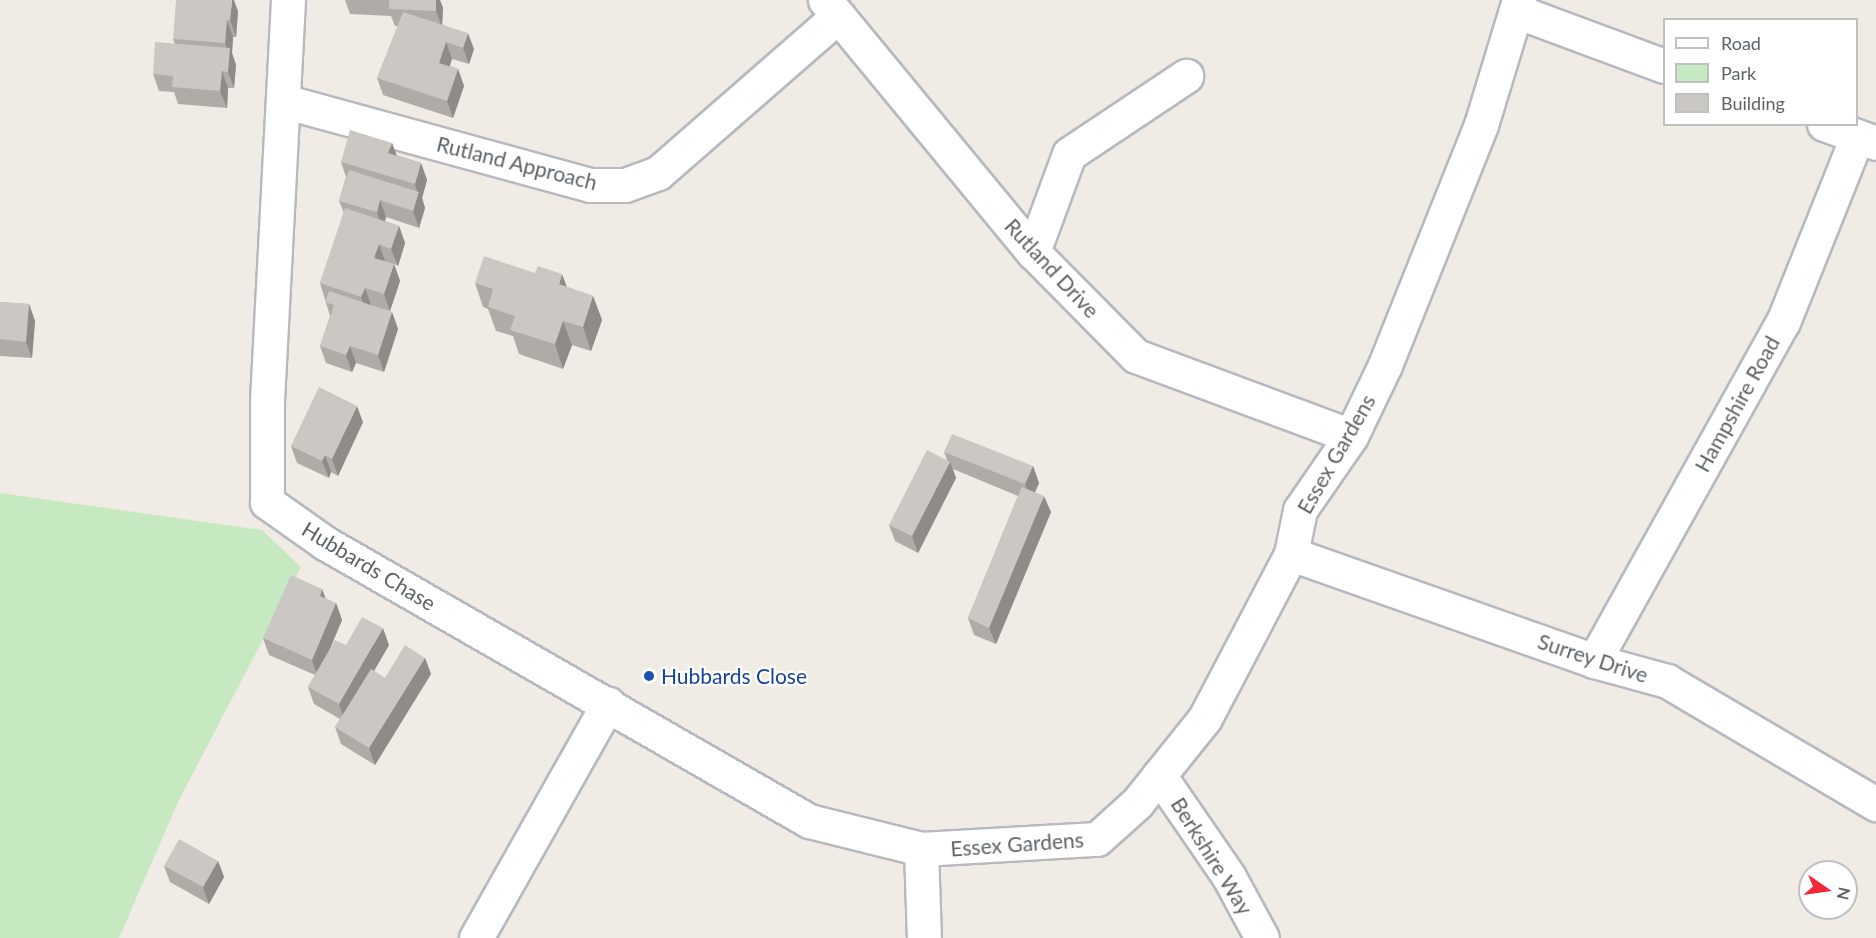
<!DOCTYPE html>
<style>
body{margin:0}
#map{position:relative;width:1876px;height:938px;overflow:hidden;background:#f0ece5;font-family:Lato,sans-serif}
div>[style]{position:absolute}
.green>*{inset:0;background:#c7e9c1}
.roads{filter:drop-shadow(2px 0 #b6b9bd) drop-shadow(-2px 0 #b6b9bd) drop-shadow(0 2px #b6b9bd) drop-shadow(0 -2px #b6b9bd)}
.street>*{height:33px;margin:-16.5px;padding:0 16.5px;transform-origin:16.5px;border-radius:16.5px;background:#fff}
.wall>*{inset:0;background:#afaba7}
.shaded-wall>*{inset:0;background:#8e8b88}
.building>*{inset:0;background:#cbc7c2}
.dots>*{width:16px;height:16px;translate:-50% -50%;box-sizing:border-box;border:3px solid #fff;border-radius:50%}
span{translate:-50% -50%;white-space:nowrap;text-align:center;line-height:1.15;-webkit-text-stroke:4.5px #fff;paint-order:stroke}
.street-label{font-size:21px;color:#5d6367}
.transit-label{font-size:21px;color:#164399}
.left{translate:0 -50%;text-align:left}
.legend{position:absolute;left:1663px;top:18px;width:195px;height:108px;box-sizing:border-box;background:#fff;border:2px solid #bec1c2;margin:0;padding:8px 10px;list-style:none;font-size:18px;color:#5d6367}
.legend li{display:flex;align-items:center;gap:12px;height:30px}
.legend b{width:30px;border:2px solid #bec1c2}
.north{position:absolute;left:1798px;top:860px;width:60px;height:60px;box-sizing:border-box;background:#fff;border:2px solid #bec1c2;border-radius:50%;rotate:103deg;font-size:16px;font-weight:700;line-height:24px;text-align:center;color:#5d6367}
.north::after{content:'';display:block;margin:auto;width:21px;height:27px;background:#f22a38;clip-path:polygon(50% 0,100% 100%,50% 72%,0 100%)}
</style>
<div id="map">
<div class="green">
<div style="clip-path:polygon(0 493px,262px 530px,301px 567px,179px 800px,119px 938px,0 938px)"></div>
</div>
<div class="roads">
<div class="street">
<div style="left:288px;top:0;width:402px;rotate:93deg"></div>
<div style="left:267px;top:401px;width:101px;rotate:90deg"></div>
<div style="left:267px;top:502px;width:71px;rotate:35.3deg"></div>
<div style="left:325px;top:543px;width:558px;rotate:29.87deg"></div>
<div style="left:809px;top:821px;width:115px;rotate:14deg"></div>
<div style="left:921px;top:849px;width:176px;rotate:-3.3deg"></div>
<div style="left:1097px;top:839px;width:54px;rotate:-42deg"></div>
<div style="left:1137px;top:803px;width:109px;rotate:-51.3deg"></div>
<div style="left:1205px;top:718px;width:185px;rotate:-62.3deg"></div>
<div style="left:1291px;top:554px;width:45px;rotate:-78.4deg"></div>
<div style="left:1300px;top:510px;width:90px;rotate:-55.4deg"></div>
<div style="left:1351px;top:436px;width:79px;rotate:-64.4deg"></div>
<div style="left:1385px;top:365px;width:258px;rotate:-68.2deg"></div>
<div style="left:1481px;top:125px;width:131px;rotate:-73.1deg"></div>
<div style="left:825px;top:0;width:327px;rotate:50.5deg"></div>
<div style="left:1033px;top:252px;width:146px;rotate:45.3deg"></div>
<div style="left:1136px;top:356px;width:229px;rotate:20.4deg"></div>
<div style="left:1516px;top:11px;width:158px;rotate:20.4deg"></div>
<div style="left:283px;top:101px;width:318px;rotate:15.3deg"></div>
<div style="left:590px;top:185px;width:35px"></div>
<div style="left:625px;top:185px;width:35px;rotate:-20deg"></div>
<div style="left:658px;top:173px;width:239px;rotate:-41.1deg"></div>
<div style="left:1824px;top:124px;width:55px;rotate:20.1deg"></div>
<div style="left:1033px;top:252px;width:104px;rotate:-69.8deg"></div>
<div style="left:1069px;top:154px;width:141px;rotate:-33.7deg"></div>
<div style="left:1291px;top:554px;width:321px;rotate:19.4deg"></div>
<div style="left:1594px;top:661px;width:76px;rotate:15.3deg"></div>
<div style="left:1667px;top:681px;width:243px;rotate:30.5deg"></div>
<div style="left:1594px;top:661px;width:388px;rotate:-60.9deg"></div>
<div style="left:1783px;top:322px;width:199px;rotate:-68.2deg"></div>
<div style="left:1159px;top:775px;width:124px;rotate:55.5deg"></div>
<div style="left:1229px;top:877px;width:69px;rotate:61.6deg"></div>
<div style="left:921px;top:849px;width:89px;rotate:88.1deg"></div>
<div style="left:476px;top:938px;width:269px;rotate:-60.6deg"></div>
</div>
</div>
<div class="wall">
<div style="clip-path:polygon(345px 0,440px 0,443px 8px,442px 24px,474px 49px,469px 64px,452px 59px,450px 66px,458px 69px,464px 86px,453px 118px,383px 95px,377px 78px,398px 26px,395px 26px,391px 16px,350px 14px)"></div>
<div style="clip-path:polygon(238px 11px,236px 37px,233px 37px,232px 53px,236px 65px,234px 88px,228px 88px,227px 108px,178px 104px,174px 92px,159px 91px,153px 74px,175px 44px,173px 39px)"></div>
<div style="clip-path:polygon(392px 143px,396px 155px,421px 163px,427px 180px,422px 198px,425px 208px,419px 228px,386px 217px,385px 221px,399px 226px,405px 243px,398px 266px,394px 264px,400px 281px,390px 311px,371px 305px,392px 312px,398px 329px,384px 372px,356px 363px,352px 372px,326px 363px,320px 346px,330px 316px,320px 283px,344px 213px,339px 201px,346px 177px,341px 162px)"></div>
<div style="clip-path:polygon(475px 283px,567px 287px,593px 296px,602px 320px,591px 351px,572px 345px,563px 369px,519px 354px,513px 336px,496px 331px,488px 309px,483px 307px)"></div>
<div style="clip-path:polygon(0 302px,29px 304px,35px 321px,32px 358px,0 356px)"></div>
<div style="clip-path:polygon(363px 422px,338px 476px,331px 472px,329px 478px,297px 463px,291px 446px)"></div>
<div style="clip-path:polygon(944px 452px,1033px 466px,1039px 483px,1035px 492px,1051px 512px,996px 644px,974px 635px,968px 618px,1018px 496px,953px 469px,956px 478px,918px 553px,895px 541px,889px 525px,947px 460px)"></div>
<div style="clip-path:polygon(322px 589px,326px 599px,336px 603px,342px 620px,330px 649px,346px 645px,389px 645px,374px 671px,385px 678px,425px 658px,431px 674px,375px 765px,341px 744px,335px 727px,340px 719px,314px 704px,308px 687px,315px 675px,269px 655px,263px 638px)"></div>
<div style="clip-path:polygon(218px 861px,224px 877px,209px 904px,170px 882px,164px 866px)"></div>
</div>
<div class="shaded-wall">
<div style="clip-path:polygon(232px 0,234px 0,238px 11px,236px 37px,230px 20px)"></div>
<div style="clip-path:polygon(436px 0,440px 0,443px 8px,442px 27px,436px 11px)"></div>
<div style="clip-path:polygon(227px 20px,233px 37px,232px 53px,236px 65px,234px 88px,228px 72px,229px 54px,225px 43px)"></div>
<div style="clip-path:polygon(468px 33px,474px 49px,469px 64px,463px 48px)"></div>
<div style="clip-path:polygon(446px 42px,452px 59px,445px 80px,439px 63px)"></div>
<div style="clip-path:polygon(458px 69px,464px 86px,453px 118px,447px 101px)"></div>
<div style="clip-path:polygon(222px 71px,228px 88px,227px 108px,220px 91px)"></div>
<div style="clip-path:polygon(392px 143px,398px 159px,388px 153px)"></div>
<div style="clip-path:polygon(421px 163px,427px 180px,422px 198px,425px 208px,419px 228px,413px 211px,418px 194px,415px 184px)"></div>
<div style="clip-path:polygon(380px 200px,386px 217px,383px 229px,377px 212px)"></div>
<div style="clip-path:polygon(399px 226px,405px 243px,398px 266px,391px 249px)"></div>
<div style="clip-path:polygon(379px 244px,385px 261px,374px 258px)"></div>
<div style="clip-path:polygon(394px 264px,400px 281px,390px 311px,384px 294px)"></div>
<div style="clip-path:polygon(562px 274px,571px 298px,559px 284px)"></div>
<div style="clip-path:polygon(365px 288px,371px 305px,367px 314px,361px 297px)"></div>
<div style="clip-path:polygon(593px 296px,602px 320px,591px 351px,583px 327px)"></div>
<div style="clip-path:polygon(29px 304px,35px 321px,32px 358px,26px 342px)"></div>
<div style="clip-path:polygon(392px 312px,398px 329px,384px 372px,378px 355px)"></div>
<div style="clip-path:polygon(563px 321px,572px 345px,563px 369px,555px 344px)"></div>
<div style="clip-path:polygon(350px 346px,356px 363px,352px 372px,346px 355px)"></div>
<div style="clip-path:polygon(357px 406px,363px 422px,338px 476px,332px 459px)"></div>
<div style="clip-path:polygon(325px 455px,331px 472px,329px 478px,322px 461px)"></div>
<div style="clip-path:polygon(950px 462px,956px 478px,918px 553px,912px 536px)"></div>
<div style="clip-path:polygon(1033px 466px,1039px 483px,1031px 501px,1025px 484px)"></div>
<div style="clip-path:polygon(1044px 496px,1051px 512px,996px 644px,989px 628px)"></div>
<div style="clip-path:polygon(322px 589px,328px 606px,320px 596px)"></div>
<div style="clip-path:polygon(336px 603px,342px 620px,318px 677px,312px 660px)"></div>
<div style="clip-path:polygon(383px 628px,389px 645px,345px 721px,339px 704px)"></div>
<div style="clip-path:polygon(425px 658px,431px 674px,375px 765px,369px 748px)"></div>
<div style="clip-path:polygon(218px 861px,224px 877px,209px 904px,203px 887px)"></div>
</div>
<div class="building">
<div style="clip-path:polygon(176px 0,232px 0,230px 20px,227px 20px,225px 43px,173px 39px)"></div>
<div style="clip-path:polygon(389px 0,436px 0,436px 11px,389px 9px)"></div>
<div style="clip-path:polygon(403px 12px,468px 33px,463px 48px,446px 42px,439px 63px,458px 69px,447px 101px,377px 78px)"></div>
<div style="clip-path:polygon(155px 42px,230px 48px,228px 72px,222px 71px,220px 91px,172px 87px,173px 76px,153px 74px)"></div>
<div style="clip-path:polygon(350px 130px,392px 143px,388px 153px,421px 163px,415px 184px,341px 162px)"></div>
<div style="clip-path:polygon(349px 170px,419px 192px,413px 211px,380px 200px,377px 212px,339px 201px)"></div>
<div style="clip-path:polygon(345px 208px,399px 226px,391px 249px,379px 244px,374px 258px,394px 264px,384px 294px,365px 288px,361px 297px,320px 283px)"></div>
<div style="clip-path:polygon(484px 256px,535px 273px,538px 266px,562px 274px,559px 284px,593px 296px,583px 327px,563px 321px,555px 344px,510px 330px,515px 316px,488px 307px,493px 289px,475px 283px)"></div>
<div style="clip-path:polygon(329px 291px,392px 312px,378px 355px,350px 346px,346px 355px,320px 346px,334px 305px,325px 302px)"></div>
<div style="clip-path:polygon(0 302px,29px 304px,26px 342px,0 339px)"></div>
<div style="clip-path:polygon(319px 387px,357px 406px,332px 459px,325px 455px,322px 461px,291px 446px)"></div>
<div style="clip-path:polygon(952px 434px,1033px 466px,1025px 484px,944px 452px)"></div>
<div style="clip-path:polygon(927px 450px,950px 462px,912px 536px,889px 525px)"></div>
<div style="clip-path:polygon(1022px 487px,1044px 496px,989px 628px,968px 618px)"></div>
<div style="clip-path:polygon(291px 575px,322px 589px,320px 596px,336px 603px,312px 660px,263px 638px)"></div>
<div style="clip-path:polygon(362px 617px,383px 628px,339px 704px,308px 687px,335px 640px,346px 645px)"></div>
<div style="clip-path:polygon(405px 645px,425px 658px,369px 748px,335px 727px,371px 669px,385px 678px)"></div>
<div style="clip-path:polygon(179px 839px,218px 861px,203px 887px,164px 866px)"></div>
</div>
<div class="dots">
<div style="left:649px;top:676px;background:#1a4fb4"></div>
</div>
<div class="street-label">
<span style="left:517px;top:163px;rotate:14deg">Rutland Approach</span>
<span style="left:1052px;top:268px;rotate:47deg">Rutland Drive</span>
<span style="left:1737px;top:404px;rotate:-61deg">Hampshire Road</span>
<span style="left:1336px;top:454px;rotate:-60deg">Essex Gardens</span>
<span style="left:369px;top:566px;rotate:31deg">Hubbards Chase</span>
<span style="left:1593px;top:658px;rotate:18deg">Surrey Drive</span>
<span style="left:1017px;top:844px;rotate:-4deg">Essex Gardens</span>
<span style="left:1212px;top:856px;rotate:58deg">Berkshire Way</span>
</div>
<div class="transit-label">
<span class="left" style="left:661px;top:676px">Hubbards Close</span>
</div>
<ul class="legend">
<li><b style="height:8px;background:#fff"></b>Road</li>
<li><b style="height:16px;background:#c7e9c1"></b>Park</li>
<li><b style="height:16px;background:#cbc7c2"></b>Building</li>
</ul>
<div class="north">N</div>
</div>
